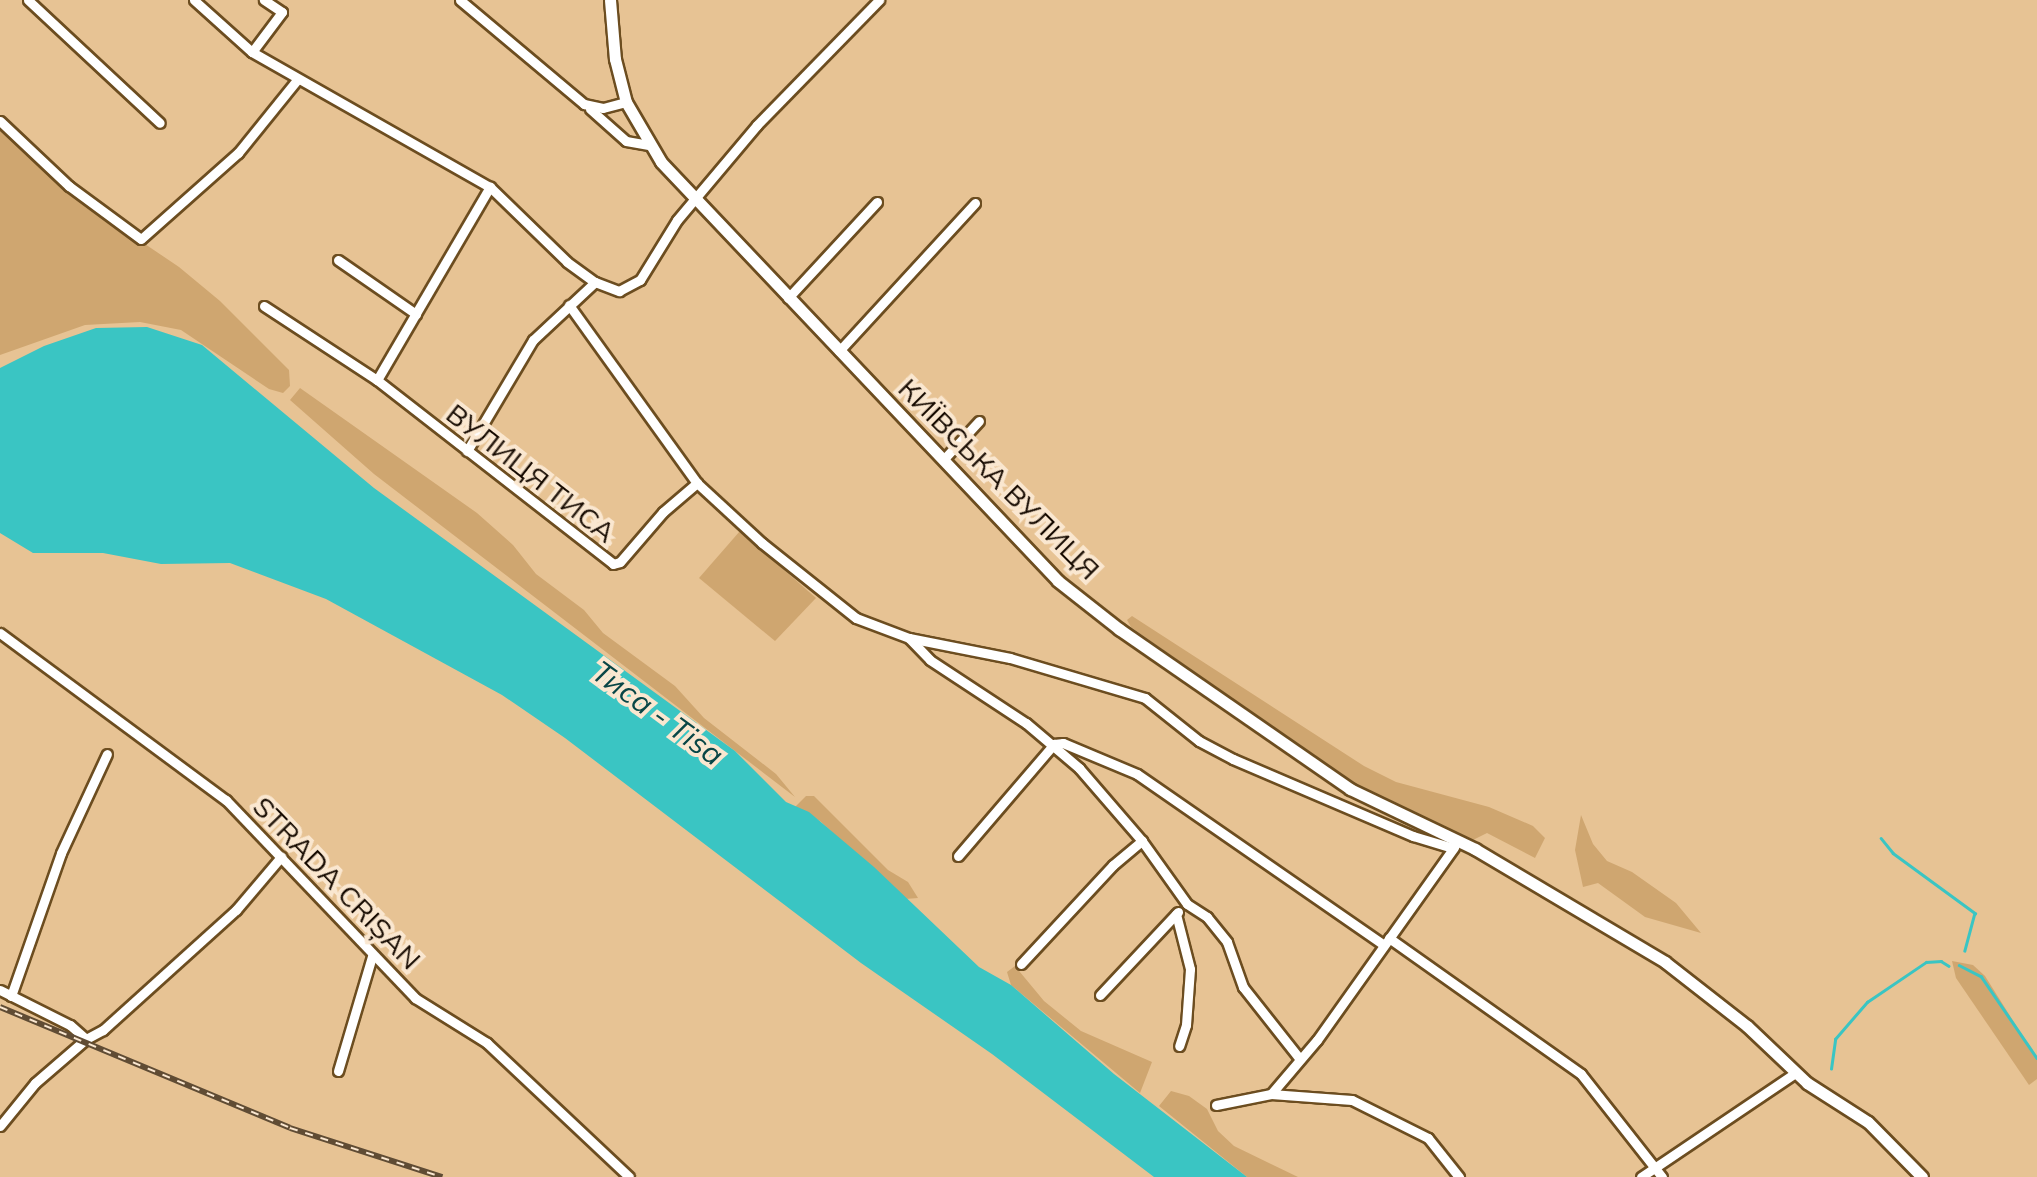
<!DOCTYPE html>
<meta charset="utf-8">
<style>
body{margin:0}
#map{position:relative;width:2037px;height:1177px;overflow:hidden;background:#e7c394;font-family:Mulish,sans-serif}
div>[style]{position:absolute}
.green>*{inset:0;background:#cfa670}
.water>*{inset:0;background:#3ac5c3}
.stream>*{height:2.5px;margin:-1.25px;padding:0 1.25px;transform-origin:1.25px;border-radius:1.25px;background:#3ac5c3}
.roads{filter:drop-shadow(2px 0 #6c4d20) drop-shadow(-2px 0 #6c4d20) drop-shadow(0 2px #6c4d20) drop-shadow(0 -2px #6c4d20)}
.minor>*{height:9px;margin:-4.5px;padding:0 4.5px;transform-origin:4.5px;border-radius:4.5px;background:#fff}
.major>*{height:11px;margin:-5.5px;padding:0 5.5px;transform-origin:5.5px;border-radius:5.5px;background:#fff}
.rail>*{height:6px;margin-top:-3px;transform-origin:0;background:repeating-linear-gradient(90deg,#fae7d0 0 8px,#604c34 0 16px);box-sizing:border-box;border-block:2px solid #604c34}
span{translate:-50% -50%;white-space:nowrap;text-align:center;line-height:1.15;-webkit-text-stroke:8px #fae7d0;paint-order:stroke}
.street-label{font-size:28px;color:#160a00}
.water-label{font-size:30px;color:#094646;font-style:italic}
</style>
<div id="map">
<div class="green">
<div style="clip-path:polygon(0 129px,65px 190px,179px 267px,220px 301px,289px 370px,290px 386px,283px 393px,269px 389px,181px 330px,140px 322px,85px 325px,0 355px)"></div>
<div style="clip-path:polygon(300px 388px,477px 513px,513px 545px,536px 574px,584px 610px,603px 633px,675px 686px,704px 718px,776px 774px,795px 797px,374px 474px,290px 400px)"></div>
<div style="clip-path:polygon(740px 531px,816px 598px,775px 641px,699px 578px)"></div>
<div style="clip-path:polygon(1132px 616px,1364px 766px,1396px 782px,1489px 807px,1533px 826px,1545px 838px,1535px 858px,1487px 833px,1473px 840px,1343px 778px,1131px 627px,1127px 620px)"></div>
<div style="clip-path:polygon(806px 796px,814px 796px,888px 870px,908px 882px,918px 898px,905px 899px,820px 821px,795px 807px)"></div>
<div style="clip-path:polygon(1581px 815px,1593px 844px,1607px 861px,1632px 872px,1676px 903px,1701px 933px,1645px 917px,1598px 883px,1583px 887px,1575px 850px)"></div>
<div style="clip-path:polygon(1952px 961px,1973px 965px,1985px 976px,2037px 1059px,2037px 1079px,2029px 1085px,1956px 978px)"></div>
<div style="clip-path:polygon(1015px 966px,1044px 1001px,1081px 1031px,1152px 1062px,1140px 1093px,1011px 985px,1007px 972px)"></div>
<div style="clip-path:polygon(1171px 1091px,1189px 1096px,1207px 1109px,1218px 1131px,1234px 1146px,1298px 1177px,1247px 1177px,1159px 1106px)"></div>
</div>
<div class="water">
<div style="clip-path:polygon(147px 327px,202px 345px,374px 488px,735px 751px,786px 802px,809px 812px,874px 867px,979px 967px,1011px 985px,1114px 1074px,1247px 1177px,1154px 1177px,992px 1054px,861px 963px,565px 738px,502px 695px,326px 599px,230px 563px,161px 564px,103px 553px,33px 553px,0 533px,0 368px,44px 346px,96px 328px)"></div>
</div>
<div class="stream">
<div style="left:1881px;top:838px;width:19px;rotate:51deg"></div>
<div style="left:1893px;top:853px;width:102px;rotate:36.2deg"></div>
<div style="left:1975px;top:913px;width:39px;rotate:105deg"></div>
<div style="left:1959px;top:965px;width:25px;rotate:27deg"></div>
<div style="left:1981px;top:976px;width:99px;rotate:55.7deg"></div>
<div style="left:1831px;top:1069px;width:30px;rotate:-82deg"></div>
<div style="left:1835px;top:1039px;width:49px;rotate:-49.1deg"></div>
<div style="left:1867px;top:1002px;width:71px;rotate:-34.1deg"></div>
<div style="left:1926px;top:962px;width:15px;rotate:-4deg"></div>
<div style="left:1941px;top:961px;width:9px;rotate:32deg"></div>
</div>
<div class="roads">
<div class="minor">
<div style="left:28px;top:0;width:180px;rotate:43deg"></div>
<div style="left:194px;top:0;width:78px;rotate:41.9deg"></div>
<div style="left:252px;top:52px;width:274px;rotate:29.6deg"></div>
<div style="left:490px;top:187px;width:107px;rotate:44.2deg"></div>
<div style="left:567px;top:262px;width:34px;rotate:36deg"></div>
<div style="left:460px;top:0;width:162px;rotate:40deg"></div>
<div style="left:584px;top:104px;width:19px;rotate:12deg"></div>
<div style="left:603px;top:108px;width:24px;rotate:-15deg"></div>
<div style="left:252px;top:52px;width:50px;rotate:-53.1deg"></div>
<div style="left:282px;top:12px;width:22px;rotate:-146deg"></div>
<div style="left:590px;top:109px;width:48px;rotate:41.6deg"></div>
<div style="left:626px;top:141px;width:23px;rotate:10deg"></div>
<div style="left:0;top:121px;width:95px;rotate:43.3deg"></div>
<div style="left:69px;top:186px;width:89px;rotate:36.4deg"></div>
<div style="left:141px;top:239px;width:130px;rotate:-41.6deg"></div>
<div style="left:238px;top:153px;width:94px;rotate:-51.1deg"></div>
<div style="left:338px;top:260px;width:95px;rotate:34.7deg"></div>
<div style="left:788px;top:298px;width:131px;rotate:-47.2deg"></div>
<div style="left:569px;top:305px;width:219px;rotate:54.3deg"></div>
<div style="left:697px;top:483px;width:88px;rotate:42.7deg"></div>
<div style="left:762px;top:543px;width:120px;rotate:38.6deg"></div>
<div style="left:856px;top:618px;width:57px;rotate:20.7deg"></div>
<div style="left:909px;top:638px;width:103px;rotate:11.2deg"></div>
<div style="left:1010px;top:658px;width:141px;rotate:16.5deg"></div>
<div style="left:1145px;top:698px;width:69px;rotate:38.5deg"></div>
<div style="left:1199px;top:741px;width:38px;rotate:28deg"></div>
<div style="left:1233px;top:759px;width:196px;rotate:23.2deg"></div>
<div style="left:1413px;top:836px;width:42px;rotate:16.7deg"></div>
<div style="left:264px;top:306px;width:135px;rotate:33.2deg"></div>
<div style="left:377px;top:380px;width:299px;rotate:37.9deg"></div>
<div style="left:613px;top:564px;width:7px;rotate:-16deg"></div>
<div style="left:620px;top:562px;width:66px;rotate:-49.3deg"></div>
<div style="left:663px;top:512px;width:45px;rotate:-40.5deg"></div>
<div style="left:839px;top:351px;width:201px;rotate:-47.4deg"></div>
<div style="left:377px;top:380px;width:224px;rotate:-59.7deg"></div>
<div style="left:467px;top:451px;width:129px;rotate:-59.3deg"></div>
<div style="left:533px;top:340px;width:85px;rotate:-43.1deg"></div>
<div style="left:595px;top:282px;width:26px;rotate:21deg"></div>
<div style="left:619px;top:291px;width:24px;rotate:-28deg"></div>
<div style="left:640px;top:280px;width:70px;rotate:-58.3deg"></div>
<div style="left:677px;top:220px;width:124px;rotate:-49.9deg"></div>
<div style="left:757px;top:125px;width:175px;rotate:-45.7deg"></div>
<div style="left:943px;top:460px;width:53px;rotate:-47.3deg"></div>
<div style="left:0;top:633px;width:281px;rotate:36.5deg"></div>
<div style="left:226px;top:800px;width:274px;rotate:46.3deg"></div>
<div style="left:415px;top:998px;width:85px;rotate:32deg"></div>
<div style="left:487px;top:1043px;width:195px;rotate:43.3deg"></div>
<div style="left:909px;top:638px;width:30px;rotate:46deg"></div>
<div style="left:930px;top:660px;width:115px;rotate:33.3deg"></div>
<div style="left:1026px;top:723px;width:70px;rotate:40.3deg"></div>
<div style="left:1079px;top:768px;width:96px;rotate:49.2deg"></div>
<div style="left:1142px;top:841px;width:77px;rotate:54.5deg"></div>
<div style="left:1187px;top:904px;width:24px;rotate:33deg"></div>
<div style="left:1207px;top:917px;width:32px;rotate:51deg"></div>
<div style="left:1227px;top:942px;width:48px;rotate:70.4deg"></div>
<div style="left:1243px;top:987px;width:90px;rotate:51.7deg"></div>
<div style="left:958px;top:856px;width:148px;rotate:-49.4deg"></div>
<div style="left:1054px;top:744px;width:9px;rotate:-6deg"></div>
<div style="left:1063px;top:743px;width:80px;rotate:22.7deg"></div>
<div style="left:1137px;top:774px;width:300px;rotate:34.7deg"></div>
<div style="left:1176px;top:914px;width:57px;rotate:75.7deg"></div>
<div style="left:1190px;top:969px;width:56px;rotate:94.1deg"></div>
<div style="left:1186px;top:1025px;width:22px;rotate:108deg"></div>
<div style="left:1389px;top:938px;width:235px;rotate:35.3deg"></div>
<div style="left:1581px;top:1074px;width:131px;rotate:51.8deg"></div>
<div style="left:1021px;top:964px;width:135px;rotate:-47.1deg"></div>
<div style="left:1113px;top:865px;width:38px;rotate:-40deg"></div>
<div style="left:0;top:990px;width:78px;rotate:26.6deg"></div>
<div style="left:70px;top:1025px;width:21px;rotate:41deg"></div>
<div style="left:1100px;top:995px;width:114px;rotate:-46.8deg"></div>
<div style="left:11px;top:996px;width:151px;rotate:-70.7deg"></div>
<div style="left:61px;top:853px;width:109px;rotate:-65.1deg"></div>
<div style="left:338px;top:1071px;width:120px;rotate:-73.5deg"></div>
<div style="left:1271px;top:1094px;width:71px;rotate:-49.6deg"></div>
<div style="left:1317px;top:1040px;width:237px;rotate:-54.6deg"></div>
<div style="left:1216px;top:1105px;width:56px;rotate:-11.3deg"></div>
<div style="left:1271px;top:1094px;width:81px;rotate:4.2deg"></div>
<div style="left:1352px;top:1100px;width:85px;rotate:26.6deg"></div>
<div style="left:1428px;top:1138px;width:50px;rotate:51.5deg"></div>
<div style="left:0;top:1126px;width:55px;rotate:-50.9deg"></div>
<div style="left:35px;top:1083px;width:67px;rotate:-40.8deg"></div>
<div style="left:86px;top:1039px;width:19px;rotate:-28deg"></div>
<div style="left:103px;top:1030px;width:179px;rotate:-42.1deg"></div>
<div style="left:236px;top:910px;width:70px;rotate:-49.7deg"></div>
<div style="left:1641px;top:1177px;width:186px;rotate:-34deg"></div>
</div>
<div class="major">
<div style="left:610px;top:0;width:59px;rotate:85.2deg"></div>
<div style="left:615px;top:59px;width:44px;rotate:75.7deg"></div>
<div style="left:626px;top:102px;width:69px;rotate:59.7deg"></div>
<div style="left:661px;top:162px;width:577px;rotate:46.54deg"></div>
<div style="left:1058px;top:581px;width:78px;rotate:38.2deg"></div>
<div style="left:1119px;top:629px;width:281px;rotate:34.7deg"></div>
<div style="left:1350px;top:789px;width:139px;rotate:25.6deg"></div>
<div style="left:1475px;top:849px;width:221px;rotate:30.7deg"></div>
<div style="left:1665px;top:962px;width:104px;rotate:38deg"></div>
<div style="left:1747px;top:1026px;width:83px;rotate:43.5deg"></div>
<div style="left:1807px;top:1083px;width:72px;rotate:32.6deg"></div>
<div style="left:1868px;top:1122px;width:77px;rotate:45.5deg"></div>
</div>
</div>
<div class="rail">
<div style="left:0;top:1007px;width:314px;rotate:22.6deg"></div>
<div style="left:290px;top:1128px;width:160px;rotate:17.9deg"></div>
</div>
<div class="street-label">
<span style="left:531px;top:473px;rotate:38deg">ВУЛИЦЯ ТИСА</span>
<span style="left:999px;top:479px;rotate:45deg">КИЇВСЬКА ВУЛИЦЯ</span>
<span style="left:337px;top:883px;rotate:46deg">STRADA CRIȘAN</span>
</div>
<div class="water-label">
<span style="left:658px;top:713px;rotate:36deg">Тиса - Tisa</span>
</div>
</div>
